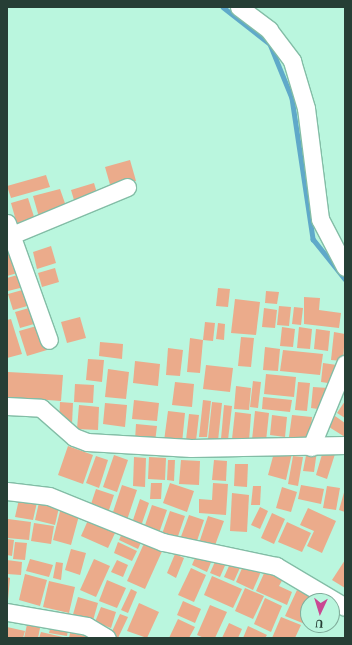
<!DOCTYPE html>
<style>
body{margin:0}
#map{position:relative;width:352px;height:645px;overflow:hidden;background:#baf6de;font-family:"IBM Plex Serif",serif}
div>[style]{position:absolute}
.stream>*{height:4.5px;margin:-2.25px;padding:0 2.25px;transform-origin:2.25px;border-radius:2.25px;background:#5fa9c9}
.building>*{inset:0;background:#ebab8b}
.roads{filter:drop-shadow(1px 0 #83bda6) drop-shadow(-1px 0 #83bda6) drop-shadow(0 1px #83bda6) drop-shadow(0 -1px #83bda6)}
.minor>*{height:17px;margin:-8.5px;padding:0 8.5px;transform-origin:8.5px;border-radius:8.5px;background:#fff}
span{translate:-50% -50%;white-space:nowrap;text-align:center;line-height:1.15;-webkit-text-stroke:3px #baf6de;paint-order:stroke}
.frame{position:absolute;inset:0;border:8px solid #263e35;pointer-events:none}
.north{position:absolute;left:300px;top:593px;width:40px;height:40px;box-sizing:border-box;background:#baf6de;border:1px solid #7fac9a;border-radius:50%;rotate:184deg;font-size:11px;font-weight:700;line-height:16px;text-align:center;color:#263e35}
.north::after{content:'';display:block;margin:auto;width:14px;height:18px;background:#c94892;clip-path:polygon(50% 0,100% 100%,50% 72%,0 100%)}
</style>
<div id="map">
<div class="stream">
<div style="left:223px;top:7px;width:60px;rotate:38.2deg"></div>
<div style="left:270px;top:44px;width:58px;rotate:67.8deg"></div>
<div style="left:292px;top:98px;width:143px;rotate:81.5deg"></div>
<div style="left:313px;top:239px;width:51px;rotate:51.3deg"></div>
</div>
<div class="building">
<div style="clip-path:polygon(130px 160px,136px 181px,111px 188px,105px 167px)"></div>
<div style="clip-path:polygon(46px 175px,50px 187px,11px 198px,7px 186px)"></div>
<div style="clip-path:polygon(94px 183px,97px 193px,74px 200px,71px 190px)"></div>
<div style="clip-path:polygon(60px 189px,67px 209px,39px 217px,33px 196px)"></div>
<div style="clip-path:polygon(28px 198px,36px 223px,18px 228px,11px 203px)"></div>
<div style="clip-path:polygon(51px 246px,56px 263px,37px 269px,33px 252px)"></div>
<div style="clip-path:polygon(15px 253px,21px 272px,7px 276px,7px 255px)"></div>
<div style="clip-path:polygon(55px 268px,59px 282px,42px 287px,38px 273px)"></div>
<div style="clip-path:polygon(21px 274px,24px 287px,8px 291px,7px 278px)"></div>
<div style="clip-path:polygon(218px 288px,230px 289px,228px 307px,216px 306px)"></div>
<div style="clip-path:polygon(26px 289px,31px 305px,13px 310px,8px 294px)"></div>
<div style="clip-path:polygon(266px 291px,279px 292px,277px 304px,265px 303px)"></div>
<div style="clip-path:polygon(304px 297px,320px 298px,319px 310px,341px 313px,339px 328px,304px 324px)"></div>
<div style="clip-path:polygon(235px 299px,260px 302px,256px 335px,231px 333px)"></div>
<div style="clip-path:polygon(36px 306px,41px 322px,20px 328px,15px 312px)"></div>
<div style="clip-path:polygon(279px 306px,291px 307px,289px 326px,277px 325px)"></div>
<div style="clip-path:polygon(294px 307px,303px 308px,301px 325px,292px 324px)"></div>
<div style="clip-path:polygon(264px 308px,277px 310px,275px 328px,262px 327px)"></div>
<div style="clip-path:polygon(80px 317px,86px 338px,67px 343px,61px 322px)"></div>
<div style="clip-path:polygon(11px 319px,22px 354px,7px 358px,7px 320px)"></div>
<div style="clip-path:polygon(205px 322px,215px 323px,213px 341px,203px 340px)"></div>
<div style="clip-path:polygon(218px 323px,225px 324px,224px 340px,216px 339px)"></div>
<div style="clip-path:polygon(40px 325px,47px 350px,27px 356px,19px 331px)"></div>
<div style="clip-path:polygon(282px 327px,295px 329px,293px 347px,280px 346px)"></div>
<div style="clip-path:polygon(299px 327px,312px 329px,310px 349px,297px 348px)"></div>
<div style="clip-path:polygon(316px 329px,330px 331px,328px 351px,314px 349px)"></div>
<div style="clip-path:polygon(334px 332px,345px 334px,343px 361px,331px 360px)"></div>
<div style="clip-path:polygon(241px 337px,254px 338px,251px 367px,238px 366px)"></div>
<div style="clip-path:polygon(190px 338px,203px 340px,200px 373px,187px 372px)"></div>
<div style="clip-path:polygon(100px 342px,123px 344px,122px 359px,99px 356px)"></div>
<div style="clip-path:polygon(265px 347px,280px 349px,278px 371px,263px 370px)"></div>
<div style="clip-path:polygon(168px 348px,183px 350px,180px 376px,166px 375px)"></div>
<div style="clip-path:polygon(283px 350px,323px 354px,320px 375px,280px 371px)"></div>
<div style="clip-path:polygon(88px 359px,104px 360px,102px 382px,86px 380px)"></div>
<div style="clip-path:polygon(135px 361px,160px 364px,158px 386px,133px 383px)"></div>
<div style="clip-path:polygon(323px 363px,337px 365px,335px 384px,321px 382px)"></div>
<div style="clip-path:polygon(206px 365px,233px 368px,230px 392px,203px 389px)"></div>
<div style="clip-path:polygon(108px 369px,129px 372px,126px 399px,105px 397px)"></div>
<div style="clip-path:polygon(8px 372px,63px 375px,61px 401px,7px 397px)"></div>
<div style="clip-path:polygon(266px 374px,296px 377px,294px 397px,264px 394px)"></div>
<div style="clip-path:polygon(253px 381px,261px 382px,258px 408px,250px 407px)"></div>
<div style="clip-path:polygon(175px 382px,194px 384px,192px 407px,172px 405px)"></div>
<div style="clip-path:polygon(298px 382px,310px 383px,307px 411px,295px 410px)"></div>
<div style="clip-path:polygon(75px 384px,94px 385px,93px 403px,74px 402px)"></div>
<div style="clip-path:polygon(236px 386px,251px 388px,249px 410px,234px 409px)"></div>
<div style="clip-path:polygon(313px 387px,328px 388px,325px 410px,311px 408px)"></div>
<div style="clip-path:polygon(263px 397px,292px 400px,290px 412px,262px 409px)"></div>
<div style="clip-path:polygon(134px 400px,159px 403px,157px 421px,132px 419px)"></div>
<div style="clip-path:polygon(203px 400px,211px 401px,207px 437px,199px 437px)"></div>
<div style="clip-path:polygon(345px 401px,345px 418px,337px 413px)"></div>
<div style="clip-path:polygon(60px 402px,73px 403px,72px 424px,59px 423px)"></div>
<div style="clip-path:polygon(212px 402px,222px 403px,218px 441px,208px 439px)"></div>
<div style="clip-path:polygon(105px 403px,127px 405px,125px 427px,103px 424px)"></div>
<div style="clip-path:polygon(79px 405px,99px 407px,98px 430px,77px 429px)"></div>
<div style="clip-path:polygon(224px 405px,232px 406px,228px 440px,221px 439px)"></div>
<div style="clip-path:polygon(168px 411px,185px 413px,182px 443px,164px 441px)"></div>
<div style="clip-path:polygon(255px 411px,269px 413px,266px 441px,252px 440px)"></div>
<div style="clip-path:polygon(235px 412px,251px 414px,249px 441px,232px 439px)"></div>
<div style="clip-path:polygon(189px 414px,199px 415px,196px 441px,186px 440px)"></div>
<div style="clip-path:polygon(272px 415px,287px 417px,285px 437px,270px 435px)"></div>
<div style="clip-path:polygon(292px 415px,312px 417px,310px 439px,289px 437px)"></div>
<div style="clip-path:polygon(335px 416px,345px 423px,345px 437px,329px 427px)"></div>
<div style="clip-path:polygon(136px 424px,157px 426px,155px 442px,135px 440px)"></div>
<div style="clip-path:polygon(68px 446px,93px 455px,83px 484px,58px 475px)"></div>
<div style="clip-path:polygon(275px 449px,292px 453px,286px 480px,268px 475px)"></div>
<div style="clip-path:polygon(307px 450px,317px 451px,314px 472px,303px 471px)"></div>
<div style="clip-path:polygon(323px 451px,335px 454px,327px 479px,316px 475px)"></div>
<div style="clip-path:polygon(114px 455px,128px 460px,117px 492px,103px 487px)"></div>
<div style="clip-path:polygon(96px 456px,108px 460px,99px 488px,86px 483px)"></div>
<div style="clip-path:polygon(293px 456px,303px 457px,298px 486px,288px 484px)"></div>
<div style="clip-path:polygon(134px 457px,146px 458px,145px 487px,133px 486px)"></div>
<div style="clip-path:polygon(149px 457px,166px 458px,165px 480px,148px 479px)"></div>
<div style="clip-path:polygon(168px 460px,175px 460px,174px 481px,167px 480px)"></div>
<div style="clip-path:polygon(181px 460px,200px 461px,199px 485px,179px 484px)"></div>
<div style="clip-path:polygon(214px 460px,227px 461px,226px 481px,212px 480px)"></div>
<div style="clip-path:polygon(235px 464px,248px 464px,247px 487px,234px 486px)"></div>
<div style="clip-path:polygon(151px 483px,162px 483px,161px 499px,150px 499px)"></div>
<div style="clip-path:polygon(170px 483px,194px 491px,187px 512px,163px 503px)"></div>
<div style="clip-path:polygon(213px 483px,228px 484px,226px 515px,199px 513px,199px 499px,212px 500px)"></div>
<div style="clip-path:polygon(122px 485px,137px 490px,126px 523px,111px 518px)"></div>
<div style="clip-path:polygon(301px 485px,324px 489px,321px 504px,298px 499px)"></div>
<div style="clip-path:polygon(253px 486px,261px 486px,260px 505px,251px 505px)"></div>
<div style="clip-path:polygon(327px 486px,340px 488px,336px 510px,323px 508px)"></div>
<div style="clip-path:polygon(282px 487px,297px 492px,291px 512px,276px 508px)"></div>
<div style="clip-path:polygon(96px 489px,114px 495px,107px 516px,89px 510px)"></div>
<div style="clip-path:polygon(345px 489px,345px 512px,339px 510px)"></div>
<div style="clip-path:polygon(232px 493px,249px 495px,247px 532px,230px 531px)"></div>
<div style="clip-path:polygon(20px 495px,38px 498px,33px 520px,15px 517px)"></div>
<div style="clip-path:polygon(40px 498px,60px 503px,55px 525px,35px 520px)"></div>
<div style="clip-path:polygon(140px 499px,149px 503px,140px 529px,131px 526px)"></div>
<div style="clip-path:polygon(152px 505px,167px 510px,158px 536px,143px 531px)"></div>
<div style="clip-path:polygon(61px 507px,80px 512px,71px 545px,53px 540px)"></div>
<div style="clip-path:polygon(260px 507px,268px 511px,260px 529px,251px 525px)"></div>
<div style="clip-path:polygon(308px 508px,336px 521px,322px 553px,307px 546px,314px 531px,300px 525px)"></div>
<div style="clip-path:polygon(170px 511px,185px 516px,176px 542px,161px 537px)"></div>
<div style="clip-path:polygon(272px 513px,285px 519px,274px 544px,261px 538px)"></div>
<div style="clip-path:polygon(189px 515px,204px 520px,195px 547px,179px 542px)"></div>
<div style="clip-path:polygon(208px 516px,224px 521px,214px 548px,199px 543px)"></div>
<div style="clip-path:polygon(89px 518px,116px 531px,108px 548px,81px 536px)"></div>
<div style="clip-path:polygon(8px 519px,31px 522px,29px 540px,7px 538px)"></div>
<div style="clip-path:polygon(287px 522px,311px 533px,302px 552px,278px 542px)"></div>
<div style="clip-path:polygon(34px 523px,54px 526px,51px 544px,31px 541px)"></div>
<div style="clip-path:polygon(124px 529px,143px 538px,138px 549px,119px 540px)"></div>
<div style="clip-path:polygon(7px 539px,14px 540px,12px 556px,7px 555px)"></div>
<div style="clip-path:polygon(146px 539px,164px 547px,145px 589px,127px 581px)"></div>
<div style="clip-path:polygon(15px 542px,27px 543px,25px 560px,13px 559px)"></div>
<div style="clip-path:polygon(118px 542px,137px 551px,132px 561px,114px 553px)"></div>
<div style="clip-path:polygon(71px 549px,86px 553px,80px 575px,65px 570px)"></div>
<div style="clip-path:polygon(197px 553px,212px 560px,207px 572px,192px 565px)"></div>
<div style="clip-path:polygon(175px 554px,184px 558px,176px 578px,167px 573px)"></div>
<div style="clip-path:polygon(217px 557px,227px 561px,220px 577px,210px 573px)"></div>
<div style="clip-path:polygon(233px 557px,243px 561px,234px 581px,224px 577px)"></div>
<div style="clip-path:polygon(30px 559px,53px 565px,49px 577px,26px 571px)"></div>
<div style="clip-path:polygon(94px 559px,110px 566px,96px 597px,80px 590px)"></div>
<div style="clip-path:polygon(246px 559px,263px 567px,253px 590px,236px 582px)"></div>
<div style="clip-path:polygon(7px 560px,22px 562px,21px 575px,7px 574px)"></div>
<div style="clip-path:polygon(117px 560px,128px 565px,123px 577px,111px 572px)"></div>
<div style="clip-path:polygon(345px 560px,345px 588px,332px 580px)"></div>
<div style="clip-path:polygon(56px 562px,63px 563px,61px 580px,53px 578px)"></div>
<div style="clip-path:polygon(191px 568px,206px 575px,194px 602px,178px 595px)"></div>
<div style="clip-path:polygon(266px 569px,284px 577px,279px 586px,292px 592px,287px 605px,256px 591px)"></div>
<div style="clip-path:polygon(25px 574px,47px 580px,40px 606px,19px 600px)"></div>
<div style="clip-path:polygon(212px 576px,242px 589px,233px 608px,204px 595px)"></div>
<div style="clip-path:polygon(7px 577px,10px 578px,8px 600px,7px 599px)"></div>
<div style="clip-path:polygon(107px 580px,126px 588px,117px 608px,99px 601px)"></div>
<div style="clip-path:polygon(49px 581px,75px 587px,69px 613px,43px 607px)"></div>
<div style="clip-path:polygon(245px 588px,264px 596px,253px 619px,235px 611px)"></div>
<div style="clip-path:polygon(131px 589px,137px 592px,128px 613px,121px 610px)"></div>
<div style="clip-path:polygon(297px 590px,316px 599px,308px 601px,305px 624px,285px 616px)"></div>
<div style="clip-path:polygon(78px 597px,98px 603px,92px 624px,72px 618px)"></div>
<div style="clip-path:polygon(265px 598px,282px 606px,271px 632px,254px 624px)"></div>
<div style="clip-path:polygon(183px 601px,201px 609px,195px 623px,177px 615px)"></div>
<div style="clip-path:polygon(139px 603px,159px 612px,147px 638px,127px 631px)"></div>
<div style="clip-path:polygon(210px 605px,227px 612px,215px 638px,204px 638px,197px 635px)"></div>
<div style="clip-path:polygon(101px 607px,116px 612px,111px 628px,95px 622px)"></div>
<div style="clip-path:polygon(120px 614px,128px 617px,118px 638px,109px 638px)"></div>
<div style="clip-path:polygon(281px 617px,301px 625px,295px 638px,272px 638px)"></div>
<div style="clip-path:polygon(178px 619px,195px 627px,189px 638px,169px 638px)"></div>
<div style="clip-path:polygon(28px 620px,41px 623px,38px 638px,24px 638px)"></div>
<div style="clip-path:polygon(52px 621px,69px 624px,67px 636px,49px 633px)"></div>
<div style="clip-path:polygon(229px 623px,242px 629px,238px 638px,222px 638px)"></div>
<div style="clip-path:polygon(248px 626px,267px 635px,265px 638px,243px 638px)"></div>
<div style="clip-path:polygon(7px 627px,25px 631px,23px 638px,7px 638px)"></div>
<div style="clip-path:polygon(41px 632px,63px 637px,63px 638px,39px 638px)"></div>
<div style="clip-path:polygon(70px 633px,91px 637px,91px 638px,69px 638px)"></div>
</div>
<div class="roads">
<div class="minor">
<div style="left:239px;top:7px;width:38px;rotate:37deg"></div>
<div style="left:269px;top:30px;width:39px;rotate:53deg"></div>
<div style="left:292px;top:61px;width:49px;rotate:73.4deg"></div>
<div style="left:306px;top:108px;width:112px;rotate:82.8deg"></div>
<div style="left:320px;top:219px;width:54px;rotate:62.5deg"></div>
<div style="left:7px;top:223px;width:124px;rotate:70.3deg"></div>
<div style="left:7px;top:237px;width:130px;rotate:-22.6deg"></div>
<div style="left:7px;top:406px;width:34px;rotate:3deg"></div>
<div style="left:41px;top:408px;width:44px;rotate:41.3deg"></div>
<div style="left:74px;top:437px;width:14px;rotate:21deg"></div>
<div style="left:87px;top:442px;width:104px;rotate:3.3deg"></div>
<div style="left:191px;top:448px;width:154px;rotate:-1.1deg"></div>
<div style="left:311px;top:447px;width:90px;rotate:-67.7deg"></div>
<div style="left:7px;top:491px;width:42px;rotate:6.8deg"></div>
<div style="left:49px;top:496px;width:123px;rotate:22deg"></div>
<div style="left:163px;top:542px;width:116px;rotate:12deg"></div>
<div style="left:276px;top:566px;width:80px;rotate:30.7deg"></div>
<div style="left:7px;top:612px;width:81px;rotate:9.9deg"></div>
<div style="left:87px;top:626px;width:23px;rotate:31deg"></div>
</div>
</div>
<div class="frame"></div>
<div class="north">U</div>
</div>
